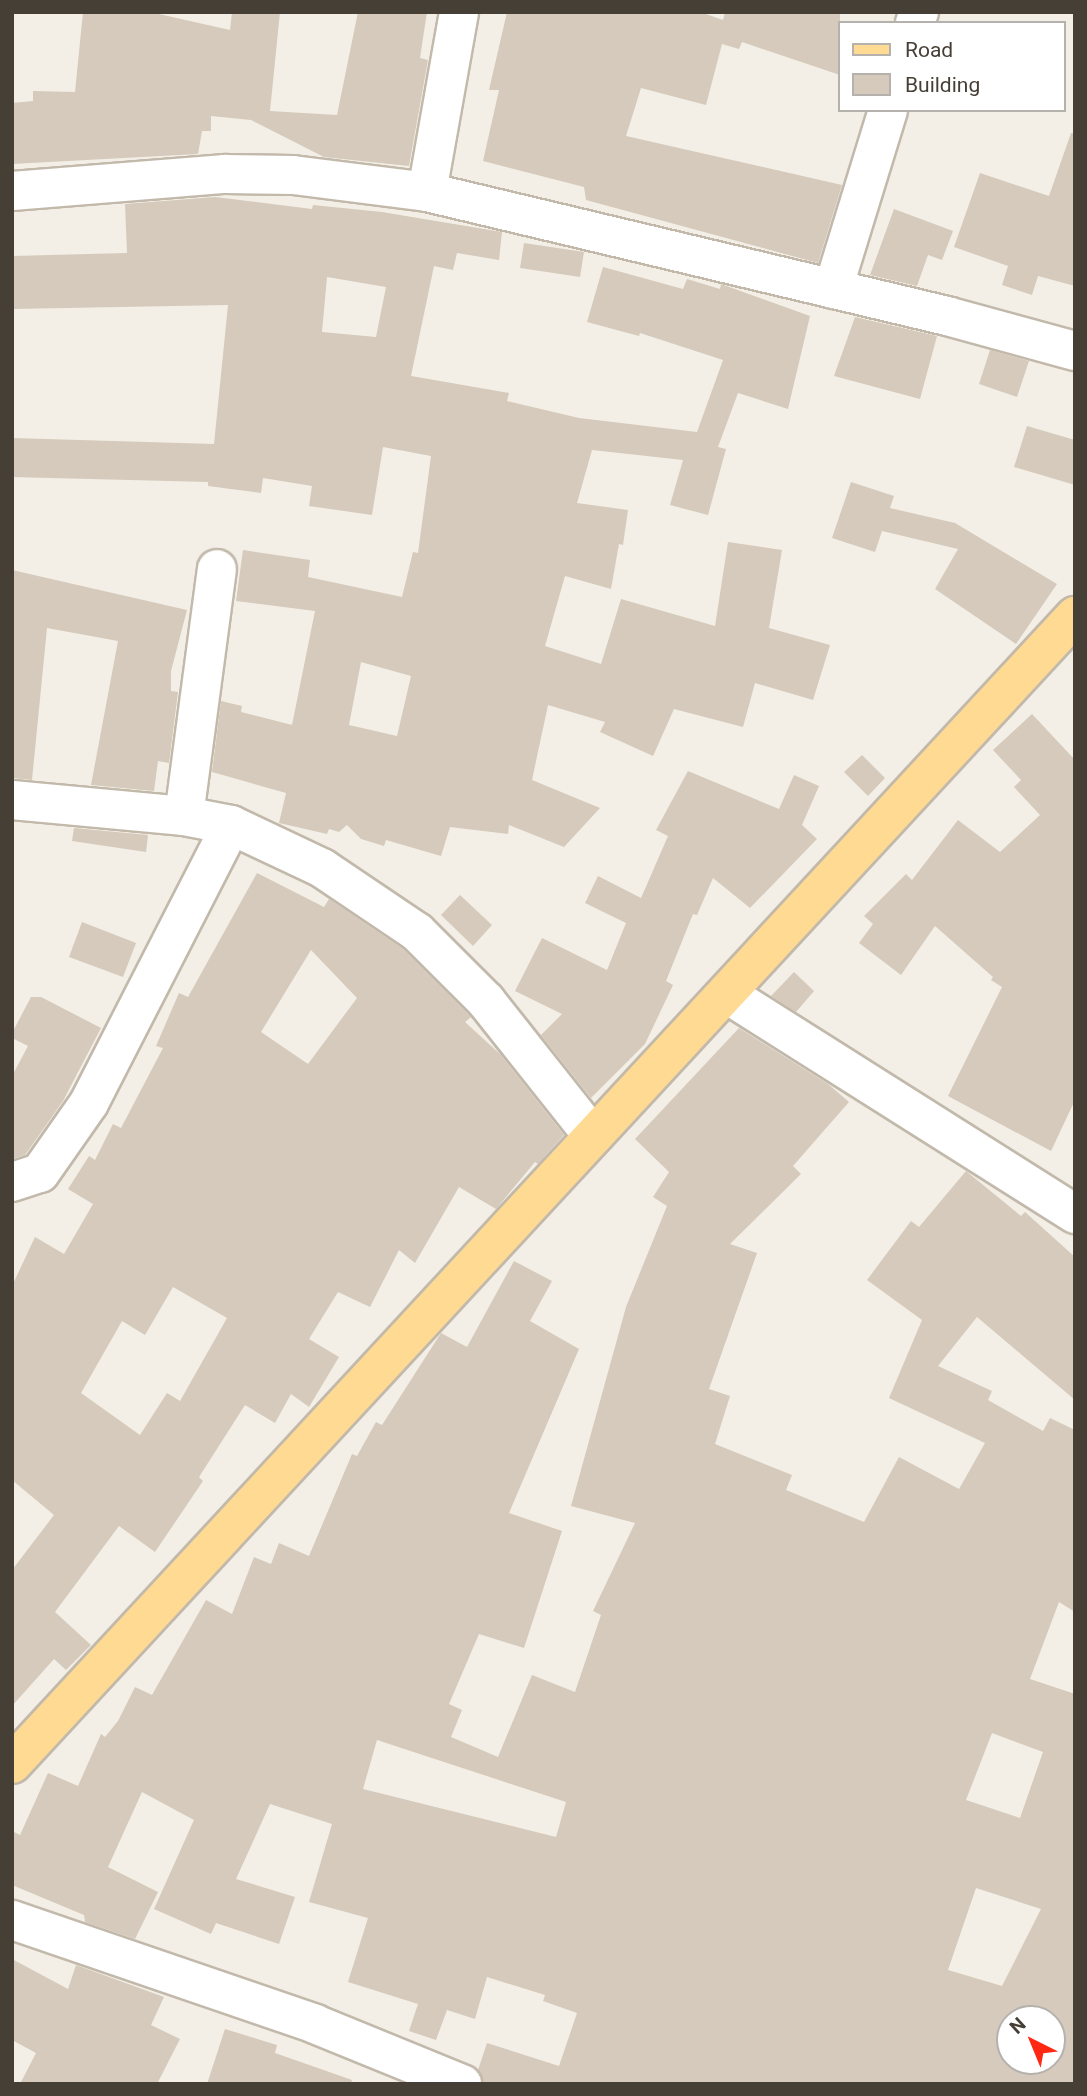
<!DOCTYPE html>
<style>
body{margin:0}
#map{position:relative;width:1087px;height:2096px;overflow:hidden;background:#f3efe6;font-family:Roboto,sans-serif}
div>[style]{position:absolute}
.building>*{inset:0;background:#d5cabb}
.roads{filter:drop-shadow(2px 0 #c2b9ab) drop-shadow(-2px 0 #c2b9ab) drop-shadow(0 2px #c2b9ab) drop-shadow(0 -2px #c2b9ab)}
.minor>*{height:38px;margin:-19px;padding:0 19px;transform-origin:19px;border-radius:19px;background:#fff}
.major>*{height:38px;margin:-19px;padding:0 19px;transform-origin:19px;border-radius:19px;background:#ffda93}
span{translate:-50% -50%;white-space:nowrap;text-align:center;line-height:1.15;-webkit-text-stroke:6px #fff;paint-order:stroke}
.frame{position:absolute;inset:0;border:14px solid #463f35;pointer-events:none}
.legend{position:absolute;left:838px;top:21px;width:228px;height:91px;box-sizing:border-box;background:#fff;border:2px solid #b5b2ae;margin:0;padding:9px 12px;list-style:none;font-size:21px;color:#463f35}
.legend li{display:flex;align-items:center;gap:14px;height:35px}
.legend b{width:35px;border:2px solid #b5b2ae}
.north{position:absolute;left:996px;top:2005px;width:70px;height:70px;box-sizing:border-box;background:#fff;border:2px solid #b5b2ae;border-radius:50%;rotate:317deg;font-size:19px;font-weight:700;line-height:28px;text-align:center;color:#463f35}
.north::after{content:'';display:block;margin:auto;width:24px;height:32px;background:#ff2812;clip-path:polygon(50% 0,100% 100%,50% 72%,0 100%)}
</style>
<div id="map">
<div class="building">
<div style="clip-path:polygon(83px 12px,150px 12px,230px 30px,232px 12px,280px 12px,270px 111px,337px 115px,358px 12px,427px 12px,420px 58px,428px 60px,409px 166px,324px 157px,251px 120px,211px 116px,211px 131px,202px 131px,198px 154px,12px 164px,12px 103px,33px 101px,33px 91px,75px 92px)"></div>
<div style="clip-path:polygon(507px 12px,700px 12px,723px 20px,725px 12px,840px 12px,840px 75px,742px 42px,739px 49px,722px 44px,706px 105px,641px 88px,626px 136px,842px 185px,818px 263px,586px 200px,584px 187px,483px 161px,499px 90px,489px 90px)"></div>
<div style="clip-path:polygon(1071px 133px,1075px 134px,1075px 286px,1038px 276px,1032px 295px,1002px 285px,1008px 266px,954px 247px,980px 173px,1049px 196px)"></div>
<div style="clip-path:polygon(evenodd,215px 197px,312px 209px,313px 205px,382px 212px,502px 232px,499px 260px,457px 253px,453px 270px,434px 266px,411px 376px,509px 393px,507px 401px,579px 418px,697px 432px,723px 360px,640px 333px,639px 336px,587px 322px,603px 267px,683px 289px,687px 279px,720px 289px,721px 284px,810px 316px,788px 409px,738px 393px,718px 447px,726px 449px,708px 515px,670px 505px,683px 460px,592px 450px,577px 503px,628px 510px,623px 545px,619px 544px,611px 589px,565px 576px,545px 646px,601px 664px,621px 599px,715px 626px,728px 542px,782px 550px,769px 628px,830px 645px,813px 700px,755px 683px,743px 727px,674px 709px,653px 756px,600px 732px,605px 722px,548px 705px,532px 780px,600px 808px,564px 847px,509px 825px,508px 834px,450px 827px,441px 856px,386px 840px,384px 846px,361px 839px,347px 825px,339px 832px,329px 829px,327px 834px,279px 823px,286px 793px,212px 772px,221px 701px,242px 706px,241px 712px,292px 725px,315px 611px,236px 601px,243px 550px,310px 560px,308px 577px,402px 597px,413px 552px,418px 553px,431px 456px,383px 447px,372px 515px,309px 506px,312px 486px,263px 478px,261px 493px,208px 486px,208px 482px,12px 477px,12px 438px,214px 444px,228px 305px,12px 309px,12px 256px,127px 253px,125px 204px,215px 197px,327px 277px,386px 287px,376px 337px,322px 332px,327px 277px,215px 197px,361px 662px,411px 676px,397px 736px,349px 725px,361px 662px)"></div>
<div style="clip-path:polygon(894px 209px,953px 231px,942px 260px,928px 255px,917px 286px,870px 275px)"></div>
<div style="clip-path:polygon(524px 243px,584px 252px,580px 277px,520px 268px)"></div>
<div style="clip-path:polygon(855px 317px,937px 336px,920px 399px,834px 376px)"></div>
<div style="clip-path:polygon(990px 350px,1029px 361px,1017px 397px,979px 384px)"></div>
<div style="clip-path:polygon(1027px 426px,1075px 440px,1075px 485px,1014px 467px)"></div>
<div style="clip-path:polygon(851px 482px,894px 496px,890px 508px,955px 523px,1057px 584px,1016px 644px,935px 589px,958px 549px,882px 531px,875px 552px,832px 538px)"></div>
<div style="clip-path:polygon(12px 570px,187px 610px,171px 671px,171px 691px,178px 692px,169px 763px,158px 761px,154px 791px,91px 785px,118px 641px,47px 628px,32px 780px,12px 778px)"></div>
<div style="clip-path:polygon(1032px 714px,1075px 760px,1075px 1100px,1051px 1151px,948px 1096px,1002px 987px,991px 980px,993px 977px,935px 926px,901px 975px,859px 943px,873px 924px,864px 916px,906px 874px,912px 880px,958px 820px,1000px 852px,1040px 815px,1014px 787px,1021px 780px,993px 750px)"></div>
<div style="clip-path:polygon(862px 755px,885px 778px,868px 796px,844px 772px)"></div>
<div style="clip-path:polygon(688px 771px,779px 809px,794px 775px,819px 786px,802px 825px,817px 839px,750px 908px,713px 878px,697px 915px,693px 914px,666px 981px,673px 985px,645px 1044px,591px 1098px,541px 1035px,562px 1014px,515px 991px,542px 938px,607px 970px,626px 923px,585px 903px,598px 876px,641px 898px,668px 836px,656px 830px)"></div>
<div style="clip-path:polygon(74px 828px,148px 835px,146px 852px,72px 841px)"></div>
<div style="clip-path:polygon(evenodd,257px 873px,324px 907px,329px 899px,403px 949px,471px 1017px,465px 1022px,500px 1054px,564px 1135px,538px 1164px,535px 1162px,496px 1209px,459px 1187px,415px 1263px,399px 1250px,370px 1307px,338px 1292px,309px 1339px,339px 1357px,309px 1407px,291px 1394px,275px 1423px,245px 1405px,199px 1477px,203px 1481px,155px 1552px,119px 1526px,55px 1612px,91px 1645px,66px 1670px,54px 1659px,12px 1706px,12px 1570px,54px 1515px,12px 1480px,12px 1286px,35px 1237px,64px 1254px,93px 1204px,68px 1189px,89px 1156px,95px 1160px,113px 1124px,121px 1128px,163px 1048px,156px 1046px,179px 993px,188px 997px,257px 873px,311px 950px,357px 998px,308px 1064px,261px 1032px,311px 950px,257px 873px,173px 1287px,227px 1318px,180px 1401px,167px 1393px,140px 1435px,81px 1393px,122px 1321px,145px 1335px,173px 1287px)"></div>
<div style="clip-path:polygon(460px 895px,492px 925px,473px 946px,441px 915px)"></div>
<div style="clip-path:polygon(82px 922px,136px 943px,123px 977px,69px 957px)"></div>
<div style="clip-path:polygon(794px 972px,814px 991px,796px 1012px,771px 996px)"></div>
<div style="clip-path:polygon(31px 997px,41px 997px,101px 1028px,63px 1101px,25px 1155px,12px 1159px,12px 1076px,28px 1046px,12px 1038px,12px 1033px)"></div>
<div style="clip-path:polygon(evenodd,739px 1028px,828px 1084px,849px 1102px,793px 1166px,801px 1174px,730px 1244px,757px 1253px,709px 1389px,730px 1396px,715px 1444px,792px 1475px,786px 1490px,864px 1522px,899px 1457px,959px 1489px,985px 1443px,889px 1398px,922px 1320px,867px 1280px,911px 1221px,919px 1227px,966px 1171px,1021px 1216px,1025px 1212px,1075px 1257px,1075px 1400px,977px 1317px,938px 1366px,992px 1391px,988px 1400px,1043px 1431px,1050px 1418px,1075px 1430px,1075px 1612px,1059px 1602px,1030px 1679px,1075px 1694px,1075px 2084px,483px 2084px,478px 2070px,487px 2043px,559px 2066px,577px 2013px,543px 2001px,545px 1995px,487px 1977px,475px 2019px,447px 2010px,436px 2040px,409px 2031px,418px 2004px,348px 1982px,368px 1918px,309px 1902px,332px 1824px,270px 1804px,236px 1879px,295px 1897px,279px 1944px,216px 1923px,211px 1934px,154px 1909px,194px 1820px,142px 1792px,108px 1867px,158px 1892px,135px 1939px,85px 1922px,84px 1915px,12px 1885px,12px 1831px,20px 1835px,48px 1773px,78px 1786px,101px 1734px,105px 1737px,118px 1721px,135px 1687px,152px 1695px,206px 1600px,232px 1614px,254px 1557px,271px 1564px,279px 1543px,309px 1556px,352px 1454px,357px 1456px,376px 1422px,382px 1425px,441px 1333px,467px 1347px,514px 1261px,552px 1281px,530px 1321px,579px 1349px,509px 1513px,562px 1531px,524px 1648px,479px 1634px,449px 1704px,462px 1710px,451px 1737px,498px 1757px,532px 1675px,575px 1692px,601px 1615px,593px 1611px,635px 1523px,571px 1506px,626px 1307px,667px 1206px,653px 1197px,669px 1172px,635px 1139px,739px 1028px,992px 1733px,1043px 1752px,1020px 1818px,966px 1800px,992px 1733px,739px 1028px,377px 1740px,566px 1802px,556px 1837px,363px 1789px,377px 1740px,739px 1028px,976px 1888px,1041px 1909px,1002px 1986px,948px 1970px,976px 1888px,739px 1028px,1010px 2019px,1052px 2019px,1052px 2061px,1010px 2061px,1010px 2019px)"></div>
<div style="clip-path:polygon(12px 1959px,68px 1989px,76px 1965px,164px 1997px,151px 2025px,180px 2039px,157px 2084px,20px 2084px,36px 2053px,12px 2040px)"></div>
<div style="clip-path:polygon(225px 2029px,277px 2045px,275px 2053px,352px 2080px,351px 2084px,207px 2084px)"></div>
</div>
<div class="roads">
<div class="minor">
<div style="left:915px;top:23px;width:12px;rotate:-70deg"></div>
<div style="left:12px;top:191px;width:214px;rotate:-4.6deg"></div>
<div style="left:225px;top:174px;width:68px;rotate:0.8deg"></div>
<div style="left:293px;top:175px;width:135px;rotate:7.2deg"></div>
<div style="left:427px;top:192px;width:535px;rotate:13.41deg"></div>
<div style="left:947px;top:316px;width:133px;rotate:15.3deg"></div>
<div style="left:427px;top:192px;width:183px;rotate:-79.9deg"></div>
<div style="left:833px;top:289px;width:187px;rotate:-72.9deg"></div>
<div style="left:12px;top:800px;width:173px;rotate:5.3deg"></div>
<div style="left:184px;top:816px;width:48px;rotate:10.8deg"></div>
<div style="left:231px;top:825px;width:101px;rotate:25.3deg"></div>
<div style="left:322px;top:868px;width:115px;rotate:34deg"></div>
<div style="left:417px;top:932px;width:98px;rotate:45deg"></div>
<div style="left:486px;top:1001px;width:172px;rotate:51.6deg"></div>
<div style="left:184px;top:816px;width:249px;rotate:-82.4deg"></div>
<div style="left:727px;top:994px;width:412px;rotate:32.3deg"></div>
<div style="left:12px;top:1182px;width:29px;rotate:-18deg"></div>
<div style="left:40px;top:1173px;width:85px;rotate:-55deg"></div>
<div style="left:89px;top:1103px;width:312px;rotate:-62.9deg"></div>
<div style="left:12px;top:1920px;width:320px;rotate:18.9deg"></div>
<div style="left:315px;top:2024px;width:159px;rotate:22.2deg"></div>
</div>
<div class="major">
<div style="left:12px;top:1764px;width:1565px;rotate:-47.2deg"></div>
</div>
</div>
<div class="frame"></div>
<ul class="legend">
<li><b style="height:9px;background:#ffda93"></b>Road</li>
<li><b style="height:19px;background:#d5cabb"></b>Building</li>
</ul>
<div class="north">N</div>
</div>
